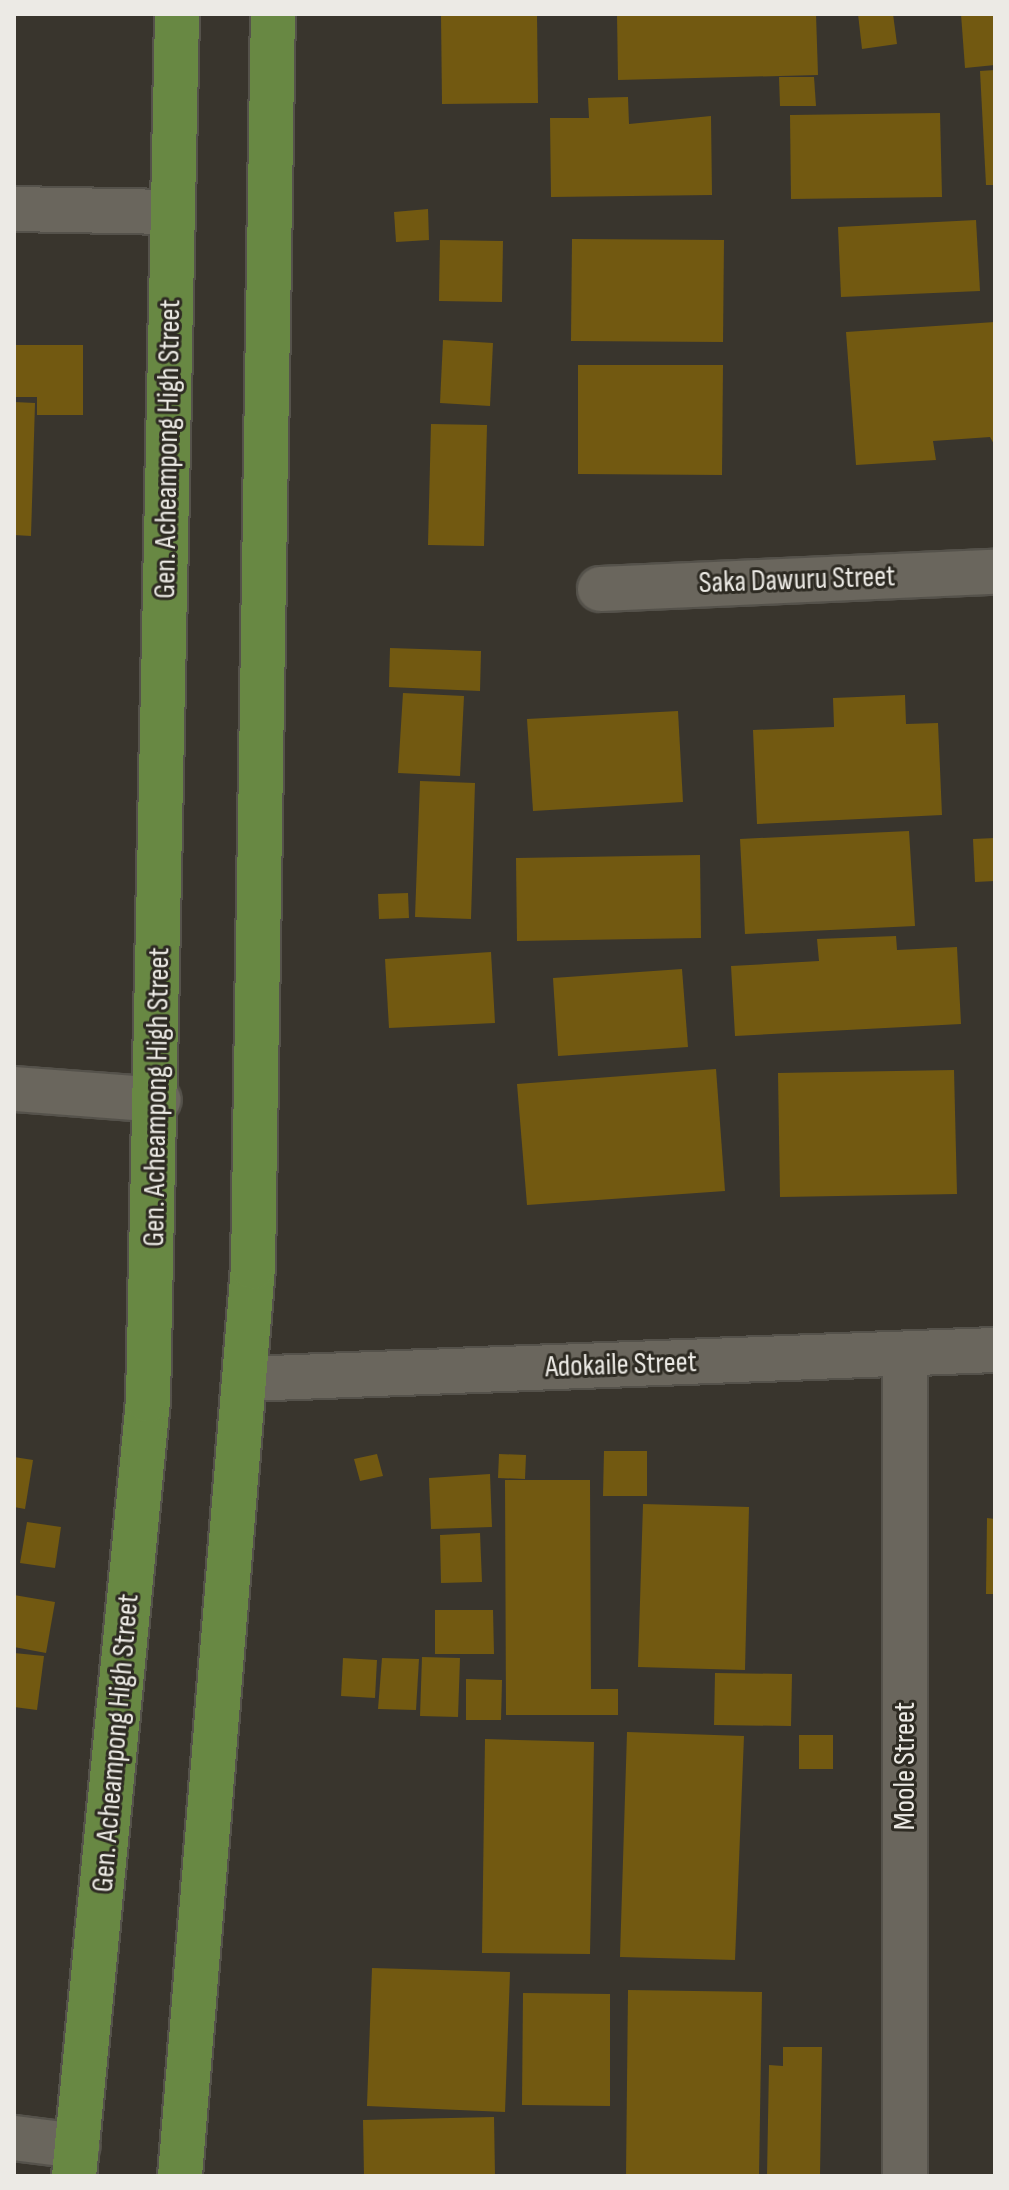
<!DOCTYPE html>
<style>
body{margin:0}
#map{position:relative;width:1009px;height:2190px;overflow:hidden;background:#39352d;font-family:"Sofia Sans Condensed",sans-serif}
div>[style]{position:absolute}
.building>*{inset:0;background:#725911}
.roads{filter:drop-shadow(2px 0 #55524b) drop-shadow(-2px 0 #55524b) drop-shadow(0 2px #55524b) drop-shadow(0 -2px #55524b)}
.minor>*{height:44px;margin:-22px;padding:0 22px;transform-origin:22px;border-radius:22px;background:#6a665d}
.major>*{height:44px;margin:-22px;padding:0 22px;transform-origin:22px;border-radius:22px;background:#688843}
span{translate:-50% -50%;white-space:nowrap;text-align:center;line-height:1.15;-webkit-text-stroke:6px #2e2b23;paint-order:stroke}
.street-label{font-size:30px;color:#eceae5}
.frame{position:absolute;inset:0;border:16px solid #eceae5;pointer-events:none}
</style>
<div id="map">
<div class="building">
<div style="clip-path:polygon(441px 14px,537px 14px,538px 103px,442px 104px)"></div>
<div style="clip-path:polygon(617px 14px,816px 14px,818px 75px,618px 80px)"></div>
<div style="clip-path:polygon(858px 14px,893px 14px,897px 44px,862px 49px)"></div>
<div style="clip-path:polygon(961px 14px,995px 14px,995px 65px,965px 68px)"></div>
<div style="clip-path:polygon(995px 70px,995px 185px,986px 185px,980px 71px)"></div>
<div style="clip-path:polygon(779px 77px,814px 77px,816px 106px,780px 106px)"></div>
<div style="clip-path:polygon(628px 97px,629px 124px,711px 116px,712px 195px,551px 197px,550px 118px,589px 118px,588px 98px)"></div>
<div style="clip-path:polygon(940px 113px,942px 197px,791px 199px,790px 115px)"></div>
<div style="clip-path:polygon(428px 209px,429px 240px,396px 242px,394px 212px)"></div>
<div style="clip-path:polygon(976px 220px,980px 291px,841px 297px,838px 227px)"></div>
<div style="clip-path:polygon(572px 239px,724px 240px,723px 342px,571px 341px)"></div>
<div style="clip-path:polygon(440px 240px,503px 241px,502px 302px,439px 301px)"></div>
<div style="clip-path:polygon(995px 322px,995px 446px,990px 437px,933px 441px,936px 460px,856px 465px,846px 332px)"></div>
<div style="clip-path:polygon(443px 340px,493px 343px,490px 406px,440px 403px)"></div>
<div style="clip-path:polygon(15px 345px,83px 345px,83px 415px,37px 415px,37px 397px,16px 397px)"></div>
<div style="clip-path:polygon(578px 365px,723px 365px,722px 475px,578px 474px)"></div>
<div style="clip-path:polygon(14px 402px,35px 403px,31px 536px,14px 535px)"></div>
<div style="clip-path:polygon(431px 424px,487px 425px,484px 546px,428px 545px)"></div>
<div style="clip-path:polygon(390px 648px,481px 651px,480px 691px,389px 687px)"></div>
<div style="clip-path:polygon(403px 693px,464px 696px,460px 776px,398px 773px)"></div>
<div style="clip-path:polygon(905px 695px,906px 724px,938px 723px,942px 815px,757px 824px,753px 730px,834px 727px,833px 698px)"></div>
<div style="clip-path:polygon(678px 711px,683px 802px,533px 811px,527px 719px)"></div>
<div style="clip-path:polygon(420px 781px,475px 783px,471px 919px,415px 917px)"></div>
<div style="clip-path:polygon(909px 831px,915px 926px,745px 934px,740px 839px)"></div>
<div style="clip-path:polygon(995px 838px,995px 881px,975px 882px,973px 839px)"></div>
<div style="clip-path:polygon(700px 855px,701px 938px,517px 941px,516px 858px)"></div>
<div style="clip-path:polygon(408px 893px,409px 918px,379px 919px,378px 894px)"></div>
<div style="clip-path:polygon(896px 936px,897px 950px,957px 947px,961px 1024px,735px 1036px,731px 966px,819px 961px,817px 939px)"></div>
<div style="clip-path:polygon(491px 952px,495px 1023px,389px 1028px,385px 959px)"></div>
<div style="clip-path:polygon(682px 969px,688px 1047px,558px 1056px,553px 978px)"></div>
<div style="clip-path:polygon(716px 1069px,725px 1191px,527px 1205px,517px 1084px)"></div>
<div style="clip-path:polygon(954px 1070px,957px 1194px,780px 1197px,778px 1073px)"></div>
<div style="clip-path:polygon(604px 1451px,647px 1451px,647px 1496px,603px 1496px)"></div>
<div style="clip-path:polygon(377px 1454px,383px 1476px,360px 1481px,354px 1459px)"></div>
<div style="clip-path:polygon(499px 1454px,526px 1455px,525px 1479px,498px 1478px)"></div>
<div style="clip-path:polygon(14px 1457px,33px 1460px,25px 1509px,14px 1507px)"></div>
<div style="clip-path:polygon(490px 1474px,492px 1527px,431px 1529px,429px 1478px)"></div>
<div style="clip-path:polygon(505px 1480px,590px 1480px,591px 1689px,618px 1689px,618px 1715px,506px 1715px)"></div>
<div style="clip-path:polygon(643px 1504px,749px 1507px,745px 1670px,638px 1667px)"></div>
<div style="clip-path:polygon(987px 1518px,995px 1519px,995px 1594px,986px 1594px)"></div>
<div style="clip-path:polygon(27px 1522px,61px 1527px,55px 1568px,20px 1563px)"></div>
<div style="clip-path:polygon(480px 1533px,482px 1582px,441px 1583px,440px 1535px)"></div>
<div style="clip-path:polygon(14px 1595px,55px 1602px,46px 1653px,14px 1647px)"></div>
<div style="clip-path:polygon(435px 1610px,493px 1610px,494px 1654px,435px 1654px)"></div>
<div style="clip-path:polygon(14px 1653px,44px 1656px,37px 1710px,14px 1707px)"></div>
<div style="clip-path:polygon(422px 1657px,460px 1658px,458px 1717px,420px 1716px)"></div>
<div style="clip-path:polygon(343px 1658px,377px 1660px,375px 1698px,341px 1696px)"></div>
<div style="clip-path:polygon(382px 1658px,419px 1659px,416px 1710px,378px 1709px)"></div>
<div style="clip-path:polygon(715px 1673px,792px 1674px,791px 1726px,714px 1725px)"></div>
<div style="clip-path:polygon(466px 1679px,502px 1680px,501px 1720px,466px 1720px)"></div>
<div style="clip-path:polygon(627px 1732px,744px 1736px,735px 1960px,620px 1957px)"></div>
<div style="clip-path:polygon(799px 1735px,833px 1735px,833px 1769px,799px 1769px)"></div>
<div style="clip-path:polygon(485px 1739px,594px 1742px,590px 1954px,482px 1953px)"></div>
<div style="clip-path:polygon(372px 1968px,510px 1972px,505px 2112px,367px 2106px)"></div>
<div style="clip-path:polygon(628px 1990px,762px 1992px,759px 2176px,626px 2176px)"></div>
<div style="clip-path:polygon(523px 1993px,610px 1994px,610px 2106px,522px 2105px)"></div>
<div style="clip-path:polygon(783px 2047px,822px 2047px,820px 2176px,767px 2176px,769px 2065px,783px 2066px)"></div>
<div style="clip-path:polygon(494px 2117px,495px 2176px,364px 2176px,363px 2120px)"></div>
</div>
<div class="roads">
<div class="minor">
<div style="left:14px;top:209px;width:157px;rotate:1.1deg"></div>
<div style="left:600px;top:589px;width:395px;rotate:-2.5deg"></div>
<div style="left:14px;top:1089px;width:145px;rotate:4.3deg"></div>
<div style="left:246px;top:1379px;width:750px;rotate:-2.22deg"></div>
<div style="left:14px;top:2138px;width:64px;rotate:7.2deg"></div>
<div style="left:905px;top:2176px;width:820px;rotate:-90deg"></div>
</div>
<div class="major">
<div style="left:74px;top:2176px;width:780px;rotate:-84.55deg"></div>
<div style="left:148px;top:1400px;width:1386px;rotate:-88.8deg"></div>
<div style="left:180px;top:2176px;width:912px;rotate:-85.41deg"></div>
<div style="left:253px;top:1267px;width:1253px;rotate:-89.09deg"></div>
</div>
</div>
<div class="street-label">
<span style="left:168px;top:449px;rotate:-89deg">Gen. Acheampong High Street</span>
<span style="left:797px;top:580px;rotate:-2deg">Saka Dawuru Street</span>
<span style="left:157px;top:1097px;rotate:-89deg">Gen. Acheampong High Street</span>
<span style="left:621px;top:1365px;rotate:-2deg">Adokaile Street</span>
<span style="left:116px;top:1743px;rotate:-85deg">Gen. Acheampong High Street</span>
<span style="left:905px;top:1766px;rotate:-90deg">Moole Street</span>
</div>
<div class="frame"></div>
</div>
